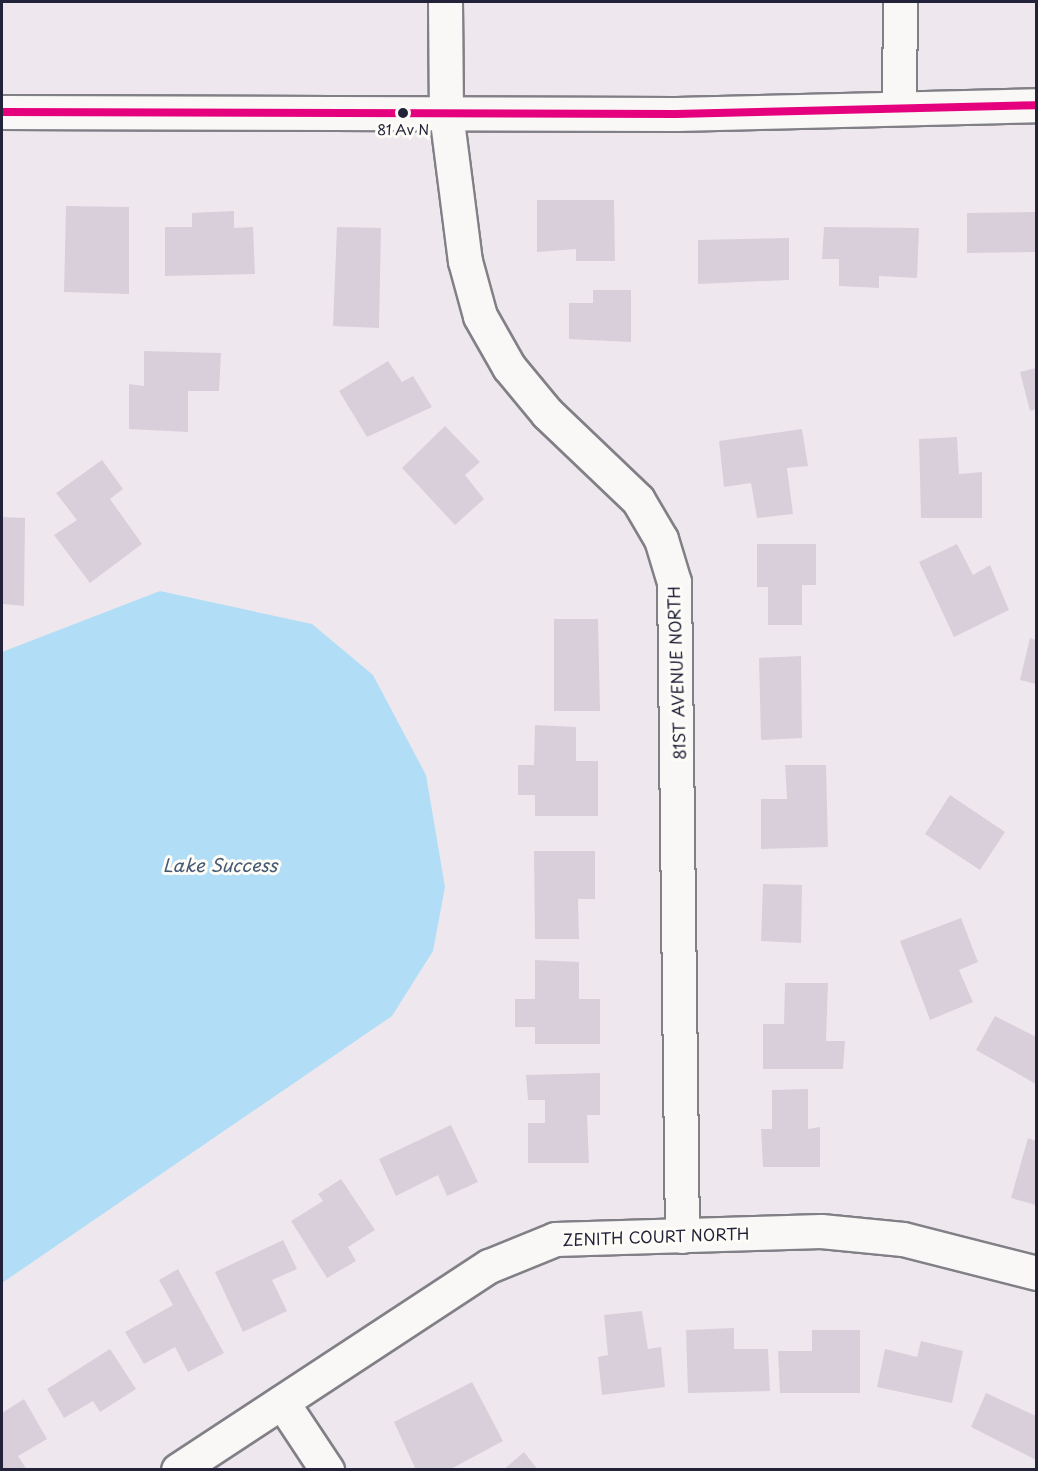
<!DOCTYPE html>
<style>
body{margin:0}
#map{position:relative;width:1038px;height:1471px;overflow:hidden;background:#eee8ee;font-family:"Playpen Sans",sans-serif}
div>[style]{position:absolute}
.water>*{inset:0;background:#b1def6}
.building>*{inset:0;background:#d8cfdb}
.roads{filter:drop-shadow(2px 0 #828087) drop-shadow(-2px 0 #828087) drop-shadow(0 2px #828087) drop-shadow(0 -2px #828087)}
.minor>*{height:33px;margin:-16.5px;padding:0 16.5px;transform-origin:16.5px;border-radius:16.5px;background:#f9f8f7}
.bus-1>*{height:8px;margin:-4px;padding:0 4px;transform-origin:4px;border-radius:4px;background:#e5007d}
.dots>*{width:16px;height:16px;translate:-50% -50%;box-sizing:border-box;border:3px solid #fdfcf7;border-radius:50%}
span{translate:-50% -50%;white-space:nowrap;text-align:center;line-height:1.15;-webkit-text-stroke:6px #fdfcf7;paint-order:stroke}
.bus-label{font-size:14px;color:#22223b}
.street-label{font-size:16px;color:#22223b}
.water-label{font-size:18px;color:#455974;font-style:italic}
.frame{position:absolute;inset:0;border:3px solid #22223b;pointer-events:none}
</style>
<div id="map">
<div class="water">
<div style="clip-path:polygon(160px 591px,312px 624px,373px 675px,426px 775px,445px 887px,433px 951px,392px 1016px,2px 1283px,2px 652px)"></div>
</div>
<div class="building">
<div style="clip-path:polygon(537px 200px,614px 200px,615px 261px,576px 261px,576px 249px,537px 252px)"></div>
<div style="clip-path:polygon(66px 206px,129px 207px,129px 294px,64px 292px)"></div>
<div style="clip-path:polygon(234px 211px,234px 228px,253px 227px,255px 274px,165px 276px,165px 227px,192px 227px,192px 213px)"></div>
<div style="clip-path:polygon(1036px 212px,1036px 252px,967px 253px,967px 213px)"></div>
<div style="clip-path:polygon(337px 227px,381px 228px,379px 328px,333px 326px)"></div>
<div style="clip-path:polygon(824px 227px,919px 228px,917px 278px,879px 276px,879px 288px,839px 286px,839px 259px,822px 259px)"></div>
<div style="clip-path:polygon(789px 238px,789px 280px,698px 284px,698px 240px)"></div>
<div style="clip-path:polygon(593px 290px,631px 290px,631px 342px,569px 339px,569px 303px,593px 303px)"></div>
<div style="clip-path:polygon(144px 351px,221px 353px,219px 391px,188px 391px,188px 432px,129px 429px,129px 384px,144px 386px)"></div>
<div style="clip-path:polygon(388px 361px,402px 382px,413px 376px,432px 407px,367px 437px,339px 391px)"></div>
<div style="clip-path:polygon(1036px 368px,1036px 409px,1030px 411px,1020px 372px)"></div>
<div style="clip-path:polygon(445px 426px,480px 462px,465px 475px,484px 499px,455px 525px,402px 468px)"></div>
<div style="clip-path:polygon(802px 429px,808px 466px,787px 468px,793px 514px,757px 518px,751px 483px,724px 487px,719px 441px)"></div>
<div style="clip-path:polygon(957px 437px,959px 474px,982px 472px,982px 518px,921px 518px,919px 439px)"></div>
<div style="clip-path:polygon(102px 460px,123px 489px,110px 499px,142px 544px,90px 583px,54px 535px,77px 520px,56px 493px)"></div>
<div style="clip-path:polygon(2px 517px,25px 518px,24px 606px,3px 604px)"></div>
<div style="clip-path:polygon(757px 544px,816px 544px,816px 585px,802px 585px,802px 625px,768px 625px,768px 587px,757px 587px)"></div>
<div style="clip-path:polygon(957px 544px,973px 575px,990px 565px,1009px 610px,954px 637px,919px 562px)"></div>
<div style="clip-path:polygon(554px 619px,598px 619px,600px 711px,554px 711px)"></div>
<div style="clip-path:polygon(1030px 638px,1036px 640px,1036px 684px,1020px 680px)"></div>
<div style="clip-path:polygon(801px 656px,802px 738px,761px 740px,759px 658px)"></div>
<div style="clip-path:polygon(535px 725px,576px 727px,576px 761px,598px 761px,598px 816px,535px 816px,535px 795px,518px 795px,518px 765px,534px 765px)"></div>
<div style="clip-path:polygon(785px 765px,826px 765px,828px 847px,761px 849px,761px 799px,787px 799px)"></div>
<div style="clip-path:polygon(950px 795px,1005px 832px,980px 870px,925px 834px)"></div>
<div style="clip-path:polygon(534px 851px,595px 851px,595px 899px,578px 899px,579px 939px,535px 939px)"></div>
<div style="clip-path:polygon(763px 884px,802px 885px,801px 943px,761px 941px)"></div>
<div style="clip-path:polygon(961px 918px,978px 962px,959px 970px,973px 1002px,930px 1020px,900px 941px)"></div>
<div style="clip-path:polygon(535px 960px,579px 962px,579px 999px,600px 999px,600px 1044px,535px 1044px,535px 1027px,515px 1027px,515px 999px,535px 999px)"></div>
<div style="clip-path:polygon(785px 983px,828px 983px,826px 1041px,845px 1041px,843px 1069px,763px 1069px,763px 1024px,784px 1024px)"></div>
<div style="clip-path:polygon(995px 1016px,1036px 1037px,1036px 1084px,976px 1050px)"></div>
<div style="clip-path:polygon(600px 1073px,600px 1115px,587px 1115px,589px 1163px,528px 1163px,528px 1123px,545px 1123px,545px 1100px,528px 1100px,526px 1075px)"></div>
<div style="clip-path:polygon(808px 1089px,808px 1129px,820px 1127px,820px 1167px,763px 1167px,761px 1129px,772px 1129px,772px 1090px)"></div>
<div style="clip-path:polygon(451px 1125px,478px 1182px,447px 1196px,438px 1175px,396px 1196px,379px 1159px)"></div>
<div style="clip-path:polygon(1028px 1138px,1036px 1141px,1036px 1205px,1011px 1198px)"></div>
<div style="clip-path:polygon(341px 1179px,375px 1230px,348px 1247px,356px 1261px,327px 1278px,291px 1221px,323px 1201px,318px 1194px)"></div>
<div style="clip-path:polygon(283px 1240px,297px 1269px,272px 1280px,287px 1311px,243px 1332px,215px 1272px)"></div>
<div style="clip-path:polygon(178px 1269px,224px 1353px,188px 1372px,175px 1347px,144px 1364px,125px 1332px,173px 1305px,159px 1280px)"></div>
<div style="clip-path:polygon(642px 1311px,648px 1349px,661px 1347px,665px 1387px,602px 1395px,598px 1357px,608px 1355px,604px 1315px)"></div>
<div style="clip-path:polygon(734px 1328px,734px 1349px,768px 1349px,770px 1391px,688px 1393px,686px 1330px)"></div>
<div style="clip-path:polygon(812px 1330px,860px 1330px,860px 1393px,780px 1393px,778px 1351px,812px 1351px)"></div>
<div style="clip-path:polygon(921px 1341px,963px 1351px,952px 1403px,877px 1387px,885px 1349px,917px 1357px)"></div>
<div style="clip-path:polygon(110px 1349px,136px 1389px,100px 1412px,93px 1401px,64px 1418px,47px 1389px)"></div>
<div style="clip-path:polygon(472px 1382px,503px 1441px,449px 1470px,416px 1470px,394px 1422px)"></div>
<div style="clip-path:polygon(986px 1393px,1036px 1416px,1036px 1460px,971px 1427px)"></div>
<div style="clip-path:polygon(24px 1399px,47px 1439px,18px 1456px,27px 1470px,2px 1470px,2px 1413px)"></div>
<div style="clip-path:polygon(524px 1452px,538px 1470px,503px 1470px)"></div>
</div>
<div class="roads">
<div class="minor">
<div style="left:445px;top:2px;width:111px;rotate:89.5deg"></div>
<div style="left:446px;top:113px;width:149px;rotate:82.7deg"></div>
<div style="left:465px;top:261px;width:57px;rotate:74.7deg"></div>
<div style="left:480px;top:316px;width:59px;rotate:60.4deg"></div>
<div style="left:509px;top:367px;width:60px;rotate:50.4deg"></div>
<div style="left:547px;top:413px;width:126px;rotate:43.7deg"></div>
<div style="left:638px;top:500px;width:45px;rotate:59.5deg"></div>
<div style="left:661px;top:539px;width:45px;rotate:73.2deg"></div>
<div style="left:674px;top:582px;width:654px;rotate:89.3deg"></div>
<div style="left:899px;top:108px;width:106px;rotate:-89.5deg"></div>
<div style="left:2px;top:112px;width:674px;rotate:0.17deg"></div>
<div style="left:676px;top:114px;width:360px;rotate:-1.4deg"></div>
<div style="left:282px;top:1402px;width:82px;rotate:56.5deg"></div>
<div style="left:178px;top:1470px;width:372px;rotate:-33.3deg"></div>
<div style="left:489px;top:1266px;width:71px;rotate:-22.2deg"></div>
<div style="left:555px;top:1239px;width:266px;rotate:-1.7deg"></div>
<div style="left:821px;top:1231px;width:82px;rotate:5.6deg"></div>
<div style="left:903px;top:1239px;width:137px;rotate:14.3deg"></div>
</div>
</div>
<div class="bus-1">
<div style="left:2px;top:112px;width:674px;rotate:0.17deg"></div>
<div style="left:676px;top:114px;width:360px;rotate:-1.4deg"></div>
</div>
<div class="dots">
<div style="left:403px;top:113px;background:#22223b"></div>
</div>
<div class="bus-label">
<span style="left:403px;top:130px">81 Av N</span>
</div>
<div class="street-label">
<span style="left:676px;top:673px;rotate:-92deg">81ST AVENUE NORTH</span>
<span style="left:656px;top:1236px;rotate:-2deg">ZENITH COURT NORTH</span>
</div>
<div class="water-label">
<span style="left:220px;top:865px">Lake Success</span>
</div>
<div class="frame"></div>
</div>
